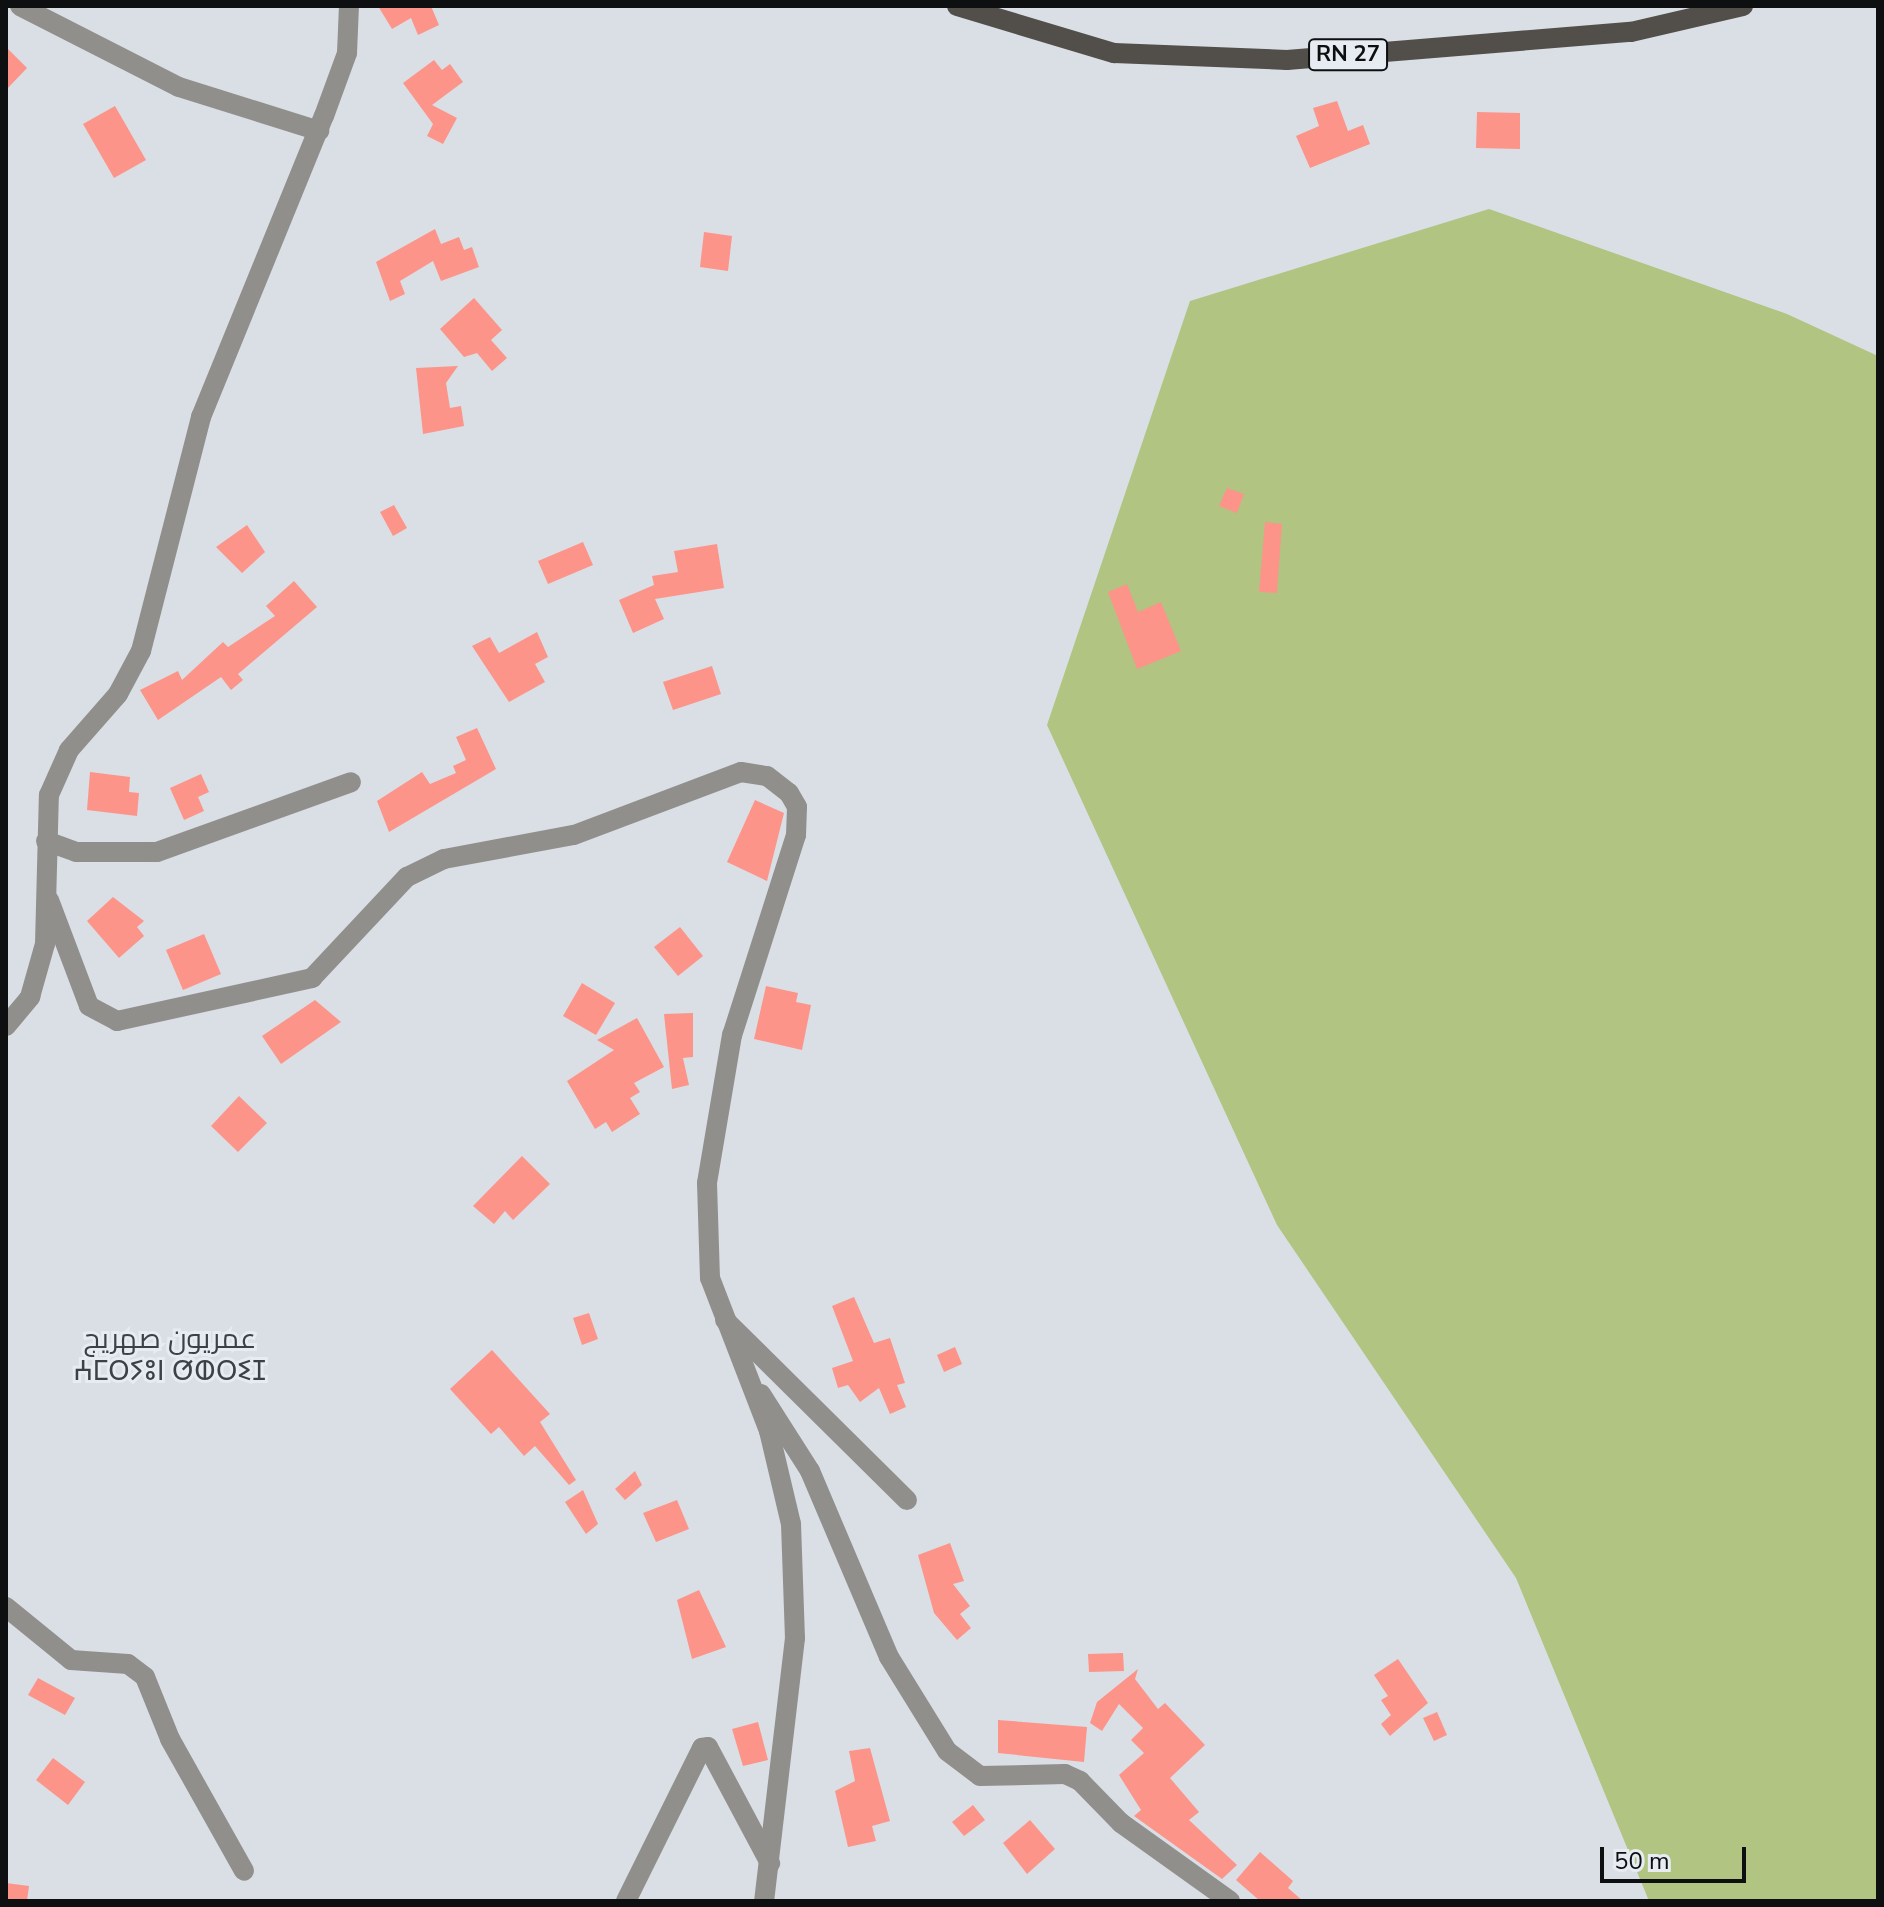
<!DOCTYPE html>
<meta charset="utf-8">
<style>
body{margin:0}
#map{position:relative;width:1884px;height:1907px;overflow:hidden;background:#d9dfe5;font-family:"Nunito Sans",Cairo,"Noto Sans Tifinagh",sans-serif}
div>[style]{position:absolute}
.green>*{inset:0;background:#b1c482}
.building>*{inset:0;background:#fd9489}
.minor>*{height:20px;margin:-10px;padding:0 10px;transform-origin:10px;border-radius:10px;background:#918f8c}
.major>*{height:20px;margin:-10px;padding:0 10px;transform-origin:10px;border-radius:10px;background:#524f4a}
span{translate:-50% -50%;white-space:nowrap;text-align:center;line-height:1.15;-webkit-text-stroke:6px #e6ecf2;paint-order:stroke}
.shield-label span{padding:2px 6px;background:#e6ecf2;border:2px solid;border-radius:6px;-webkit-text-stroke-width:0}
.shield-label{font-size:22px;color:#0d0f11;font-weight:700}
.quarter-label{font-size:28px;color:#3c4146}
.frame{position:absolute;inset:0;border:8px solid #0d0f11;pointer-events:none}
.scale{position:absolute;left:1600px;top:1847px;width:146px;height:36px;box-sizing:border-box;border:4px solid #0d0f11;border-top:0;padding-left:10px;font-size:24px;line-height:28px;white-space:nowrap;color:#0d0f11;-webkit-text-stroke:6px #e6ecf2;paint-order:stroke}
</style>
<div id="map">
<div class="green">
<div style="clip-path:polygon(1489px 209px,1787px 314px,1878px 356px,1878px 1901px,1649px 1901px,1516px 1578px,1277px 1225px,1047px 725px,1190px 301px)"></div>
</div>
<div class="building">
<div style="clip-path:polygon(378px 6px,431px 6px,439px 25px,418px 35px,411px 18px,392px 29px)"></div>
<div style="clip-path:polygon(6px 47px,27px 68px,6px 90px)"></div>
<div style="clip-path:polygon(434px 60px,442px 70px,450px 64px,463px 82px,432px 105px,457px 118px,443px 144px,427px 136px,433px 124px,403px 83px)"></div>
<div style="clip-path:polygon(1337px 101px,1348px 131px,1363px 125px,1370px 144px,1310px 168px,1296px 136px,1319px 126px,1313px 108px)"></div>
<div style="clip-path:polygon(115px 106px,146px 160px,114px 178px,83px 124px)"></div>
<div style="clip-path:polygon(1477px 112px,1520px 113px,1520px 149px,1476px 148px)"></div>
<div style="clip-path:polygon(435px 229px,441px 244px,459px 237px,464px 250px,472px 247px,479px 267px,441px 281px,433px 261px,400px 281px,405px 294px,390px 301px,376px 262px)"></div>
<div style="clip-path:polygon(704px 232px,732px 236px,728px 271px,700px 267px)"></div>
<div style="clip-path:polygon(474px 298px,502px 330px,491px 340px,507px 358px,492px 371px,477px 353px,464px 357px,440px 329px)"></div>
<div style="clip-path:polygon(458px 366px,446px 383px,450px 408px,461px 406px,464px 426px,423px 434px,416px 368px)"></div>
<div style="clip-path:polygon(1227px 488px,1244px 494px,1237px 513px,1219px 506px)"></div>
<div style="clip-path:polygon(394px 505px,407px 528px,393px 536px,380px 512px)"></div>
<div style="clip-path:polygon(1265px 522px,1282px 524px,1277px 593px,1259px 592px)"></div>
<div style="clip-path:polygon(247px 525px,265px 552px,242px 573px,216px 547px)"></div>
<div style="clip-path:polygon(583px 542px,593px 565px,548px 584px,538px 561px)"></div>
<div style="clip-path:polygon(717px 544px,724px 588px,655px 599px,664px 619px,633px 633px,619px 600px,654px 585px,652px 576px,678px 572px,674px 551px)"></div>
<div style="clip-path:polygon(294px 581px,317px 607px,238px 674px,243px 680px,231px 690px,221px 677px,158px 720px,140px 690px,178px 671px,182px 680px,223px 642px,228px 647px,275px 616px,266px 606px)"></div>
<div style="clip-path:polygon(1127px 584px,1138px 612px,1161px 602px,1181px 651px,1137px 669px,1108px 592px)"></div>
<div style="clip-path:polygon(537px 632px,548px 657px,535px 664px,545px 682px,509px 702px,472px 646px,490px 637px,499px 653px)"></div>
<div style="clip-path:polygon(712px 666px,721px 694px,673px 710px,663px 682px)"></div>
<div style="clip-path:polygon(477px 728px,496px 769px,389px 832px,377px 801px,422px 772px,430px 784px,456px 773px,453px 766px,466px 760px,456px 737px)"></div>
<div style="clip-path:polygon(90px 772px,130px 777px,129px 792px,139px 793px,137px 816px,87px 810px)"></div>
<div style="clip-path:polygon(201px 774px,209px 792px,198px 797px,204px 811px,184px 820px,170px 788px)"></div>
<div style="clip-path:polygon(755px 800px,784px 813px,767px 881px,727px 862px)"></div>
<div style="clip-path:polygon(113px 897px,144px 921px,137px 927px,144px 936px,119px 958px,87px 921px)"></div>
<div style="clip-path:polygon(680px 927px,703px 956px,678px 976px,654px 947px)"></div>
<div style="clip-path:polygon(204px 934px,221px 974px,183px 990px,166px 950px)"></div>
<div style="clip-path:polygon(582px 983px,615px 1003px,596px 1035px,563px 1016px)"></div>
<div style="clip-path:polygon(766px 986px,798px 993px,796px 1002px,811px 1005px,802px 1050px,754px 1039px)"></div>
<div style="clip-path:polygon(315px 1000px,341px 1022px,281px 1064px,262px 1036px)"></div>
<div style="clip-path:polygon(693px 1013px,693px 1057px,683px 1058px,689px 1085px,672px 1089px,664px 1014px)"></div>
<div style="clip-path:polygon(637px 1018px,664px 1067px,634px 1083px,640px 1092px,630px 1098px,640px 1114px,612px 1132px,606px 1122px,595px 1129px,567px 1081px,614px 1050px,597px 1040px)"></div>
<div style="clip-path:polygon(239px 1096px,267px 1123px,238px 1152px,211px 1126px)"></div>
<div style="clip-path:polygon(522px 1156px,550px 1184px,513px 1220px,505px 1211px,494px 1224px,473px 1206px)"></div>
<div style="clip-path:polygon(854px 1297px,874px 1343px,890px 1338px,905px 1383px,897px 1385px,906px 1407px,890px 1414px,879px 1388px,860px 1402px,848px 1385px,838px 1388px,832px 1368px,853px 1361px,832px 1306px)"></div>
<div style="clip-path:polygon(589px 1313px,598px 1339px,582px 1345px,573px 1318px)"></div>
<div style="clip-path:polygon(955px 1347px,962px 1364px,944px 1372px,937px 1355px)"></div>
<div style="clip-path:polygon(492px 1350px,550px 1414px,540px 1422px,576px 1480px,569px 1485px,535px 1446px,524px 1456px,499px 1427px,491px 1434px,450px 1389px)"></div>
<div style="clip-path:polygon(635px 1471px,642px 1485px,625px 1500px,615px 1489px)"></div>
<div style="clip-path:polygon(583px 1490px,598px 1524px,586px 1534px,565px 1502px)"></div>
<div style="clip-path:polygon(677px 1500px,689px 1529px,656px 1542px,643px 1513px)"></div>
<div style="clip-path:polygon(950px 1543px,964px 1581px,953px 1584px,970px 1606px,960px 1614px,971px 1628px,957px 1640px,934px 1613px,918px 1555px)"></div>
<div style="clip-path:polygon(699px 1590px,726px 1647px,692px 1659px,677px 1600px)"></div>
<div style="clip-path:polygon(1123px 1653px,1124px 1671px,1089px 1672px,1088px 1654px)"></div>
<div style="clip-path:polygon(1398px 1659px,1428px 1703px,1390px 1736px,1381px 1724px,1391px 1715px,1381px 1700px,1388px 1696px,1374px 1675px)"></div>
<div style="clip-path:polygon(1138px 1669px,1135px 1679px,1158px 1709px,1165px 1703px,1205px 1745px,1170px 1778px,1199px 1812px,1189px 1820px,1237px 1865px,1222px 1879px,1134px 1816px,1141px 1810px,1119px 1775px,1144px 1753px,1131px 1740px,1143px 1728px,1119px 1704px,1102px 1731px,1090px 1723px,1097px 1702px)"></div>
<div style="clip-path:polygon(38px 1678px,75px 1698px,65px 1715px,28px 1695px)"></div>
<div style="clip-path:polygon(1437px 1712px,1447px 1735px,1434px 1741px,1423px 1718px)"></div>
<div style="clip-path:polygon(998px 1720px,1087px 1727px,1084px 1762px,998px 1753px)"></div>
<div style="clip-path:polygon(758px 1722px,768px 1760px,743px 1766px,732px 1729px)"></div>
<div style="clip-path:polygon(870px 1748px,890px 1821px,872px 1826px,876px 1841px,848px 1847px,835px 1791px,855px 1781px,849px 1751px)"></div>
<div style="clip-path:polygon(53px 1758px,85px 1782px,68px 1805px,36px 1780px)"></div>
<div style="clip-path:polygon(973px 1805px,985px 1820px,964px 1836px,952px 1822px)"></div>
<div style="clip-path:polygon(1030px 1820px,1055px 1849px,1027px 1874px,1003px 1843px)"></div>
<div style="clip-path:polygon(1260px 1852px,1293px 1881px,1288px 1888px,1303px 1901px,1260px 1901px,1236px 1880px)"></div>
<div style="clip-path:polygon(6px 1883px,29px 1886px,27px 1901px,6px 1901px)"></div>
</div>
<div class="minor">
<div style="left:20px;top:6px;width:178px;rotate:27deg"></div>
<div style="left:179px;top:87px;width:147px;rotate:17.4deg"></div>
<div style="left:46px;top:841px;width:32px;rotate:20deg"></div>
<div style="left:76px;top:852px;width:81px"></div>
<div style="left:157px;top:852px;width:206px;rotate:-19.8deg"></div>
<div style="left:49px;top:900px;width:113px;rotate:69.3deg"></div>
<div style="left:89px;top:1006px;width:32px;rotate:28deg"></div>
<div style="left:117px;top:1021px;width:200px;rotate:-12.4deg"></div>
<div style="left:312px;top:978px;width:139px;rotate:-46.8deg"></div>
<div style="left:407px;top:877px;width:41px;rotate:-25.9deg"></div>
<div style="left:444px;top:859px;width:132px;rotate:-10.5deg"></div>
<div style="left:574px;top:835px;width:178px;rotate:-20.7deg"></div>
<div style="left:741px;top:772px;width:26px;rotate:9deg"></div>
<div style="left:767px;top:776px;width:28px;rotate:38deg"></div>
<div style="left:789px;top:793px;width:16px;rotate:60deg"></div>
<div style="left:797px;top:807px;width:28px;rotate:92deg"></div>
<div style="left:796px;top:835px;width:210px;rotate:107.7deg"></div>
<div style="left:732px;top:1035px;width:150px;rotate:99.6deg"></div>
<div style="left:707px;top:1183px;width:95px;rotate:88.2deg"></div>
<div style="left:710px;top:1278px;width:164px;rotate:68.9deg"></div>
<div style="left:769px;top:1431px;width:96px;rotate:76.7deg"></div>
<div style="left:791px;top:1524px;width:114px;rotate:88deg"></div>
<div style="left:795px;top:1638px;width:265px;rotate:96.7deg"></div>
<div style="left:6px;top:1026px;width:38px;rotate:-50deg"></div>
<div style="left:30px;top:997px;width:55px;rotate:-74.2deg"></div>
<div style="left:45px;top:944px;width:149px;rotate:-88.5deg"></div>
<div style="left:49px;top:795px;width:49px;rotate:-66deg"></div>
<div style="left:69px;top:750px;width:74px;rotate:-48.8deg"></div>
<div style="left:118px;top:694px;width:49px;rotate:-61.9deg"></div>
<div style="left:141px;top:651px;width:242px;rotate:-75.6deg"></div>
<div style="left:201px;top:417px;width:325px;rotate:-67.8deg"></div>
<div style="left:324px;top:116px;width:67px;rotate:-69.9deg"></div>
<div style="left:347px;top:53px;width:47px;rotate:-87.6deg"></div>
<div style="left:725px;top:1320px;width:256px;rotate:44.7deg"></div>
<div style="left:761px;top:1394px;width:91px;rotate:57.5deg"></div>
<div style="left:810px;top:1471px;width:202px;rotate:67deg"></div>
<div style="left:889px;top:1657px;width:110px;rotate:58.3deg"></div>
<div style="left:947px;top:1751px;width:41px;rotate:37.1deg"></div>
<div style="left:980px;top:1776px;width:85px;rotate:-1.3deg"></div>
<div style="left:1065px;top:1774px;width:17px;rotate:25deg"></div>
<div style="left:1080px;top:1781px;width:59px;rotate:45.7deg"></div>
<div style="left:1121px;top:1823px;width:134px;rotate:35.6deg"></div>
<div style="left:6px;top:1607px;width:84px;rotate:39.2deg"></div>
<div style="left:71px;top:1660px;width:57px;rotate:4deg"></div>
<div style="left:128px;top:1664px;width:21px;rotate:37deg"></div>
<div style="left:145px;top:1677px;width:67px;rotate:68deg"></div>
<div style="left:170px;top:1739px;width:151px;rotate:60.7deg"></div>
<div style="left:626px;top:1901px;width:171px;rotate:-63.6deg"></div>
<div style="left:702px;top:1748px;width:6px;rotate:-9deg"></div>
<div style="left:708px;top:1747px;width:132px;rotate:61.9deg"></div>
</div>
<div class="major">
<div style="left:957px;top:6px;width:164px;rotate:16.7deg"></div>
<div style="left:1114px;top:53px;width:173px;rotate:2.3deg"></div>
<div style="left:1287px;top:60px;width:345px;rotate:-4.7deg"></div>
<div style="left:1631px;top:32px;width:115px;rotate:-13.1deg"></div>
</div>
<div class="shield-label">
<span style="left:1348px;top:55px">RN 27</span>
</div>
<div class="quarter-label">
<span style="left:170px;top:1355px">عمريون صهريج<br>ⵄⵎⵔⵢⵓⵏ ⵚⵀⵔⵉⵊ</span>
</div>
<div class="frame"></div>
<div class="scale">50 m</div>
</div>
